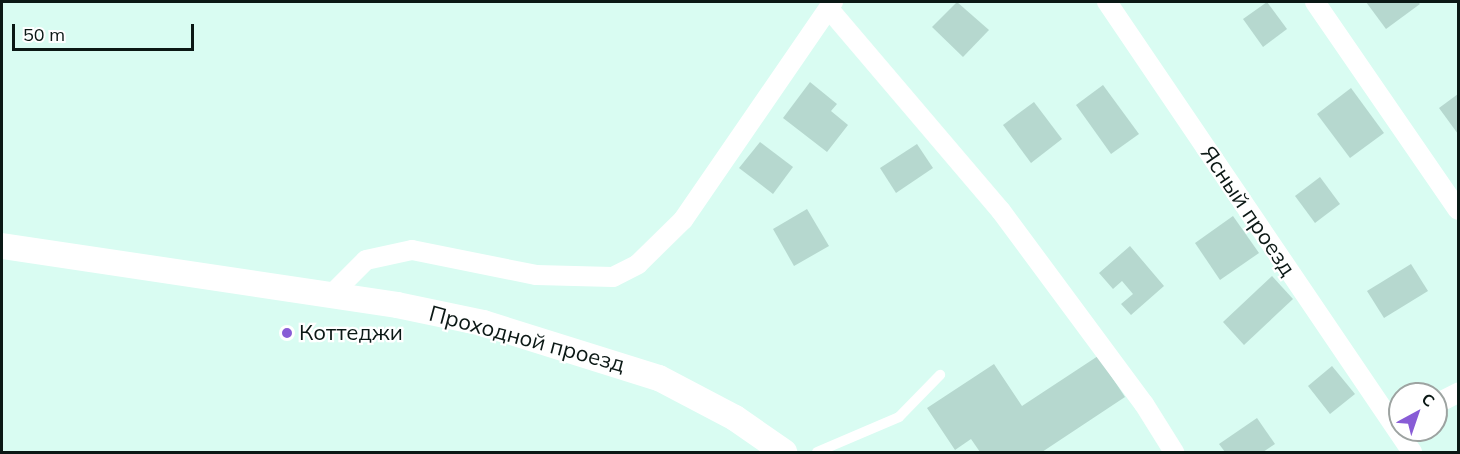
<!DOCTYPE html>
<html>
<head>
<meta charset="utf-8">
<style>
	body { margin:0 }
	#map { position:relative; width:1460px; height:454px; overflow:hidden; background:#d9fcf2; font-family:Mulish,sans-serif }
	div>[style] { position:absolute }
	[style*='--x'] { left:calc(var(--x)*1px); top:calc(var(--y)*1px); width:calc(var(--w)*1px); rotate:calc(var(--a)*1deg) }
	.building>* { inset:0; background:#b6d8cf }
	.service>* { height:10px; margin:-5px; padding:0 5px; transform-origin:5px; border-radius:5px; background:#fff }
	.minor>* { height:20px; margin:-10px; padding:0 10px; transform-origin:10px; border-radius:10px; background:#fff }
	.tertiary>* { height:26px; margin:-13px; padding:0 13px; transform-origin:13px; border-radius:13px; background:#fff }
	.dots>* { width:16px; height:16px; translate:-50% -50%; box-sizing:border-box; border:3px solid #fff; border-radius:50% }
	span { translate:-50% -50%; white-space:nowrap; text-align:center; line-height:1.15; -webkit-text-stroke:4.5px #fff; paint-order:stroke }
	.street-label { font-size:22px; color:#0b1815 }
	.poi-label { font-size:22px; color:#0b1815 }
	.left { translate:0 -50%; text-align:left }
	.frame { position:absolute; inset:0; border:3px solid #0b1815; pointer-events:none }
	.north { position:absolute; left:1388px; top:382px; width:60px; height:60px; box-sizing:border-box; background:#fff; border:2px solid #9da3a1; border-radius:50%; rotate:40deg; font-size:16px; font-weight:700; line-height:24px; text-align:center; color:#0b1815 }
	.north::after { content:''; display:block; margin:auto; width:21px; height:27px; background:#885cd6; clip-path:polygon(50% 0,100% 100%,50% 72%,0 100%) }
	.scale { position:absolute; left:12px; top:24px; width:182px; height:27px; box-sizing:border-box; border:3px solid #0b1815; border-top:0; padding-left:8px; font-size:18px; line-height:21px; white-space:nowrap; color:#0b1815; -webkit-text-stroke:4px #fff; paint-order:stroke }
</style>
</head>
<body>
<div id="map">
	<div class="building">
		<i style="clip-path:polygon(957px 2px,989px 30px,963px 57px,932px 27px)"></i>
		<i style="clip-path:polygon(1267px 2px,1287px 29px,1263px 47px,1243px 19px)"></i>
		<i style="clip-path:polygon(1366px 2px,1418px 2px,1420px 4px,1386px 29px)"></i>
		<i style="clip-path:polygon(810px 82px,837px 104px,831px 111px,848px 125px,827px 152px,783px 118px)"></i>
		<i style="clip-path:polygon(1103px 85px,1139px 134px,1111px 154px,1076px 105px)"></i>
		<i style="clip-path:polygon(1351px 88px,1384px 133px,1350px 158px,1317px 114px)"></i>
		<i style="clip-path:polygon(1458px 94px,1458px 134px,1439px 108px)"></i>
		<i style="clip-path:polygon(1034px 102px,1062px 139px,1031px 163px,1003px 125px)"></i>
		<i style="clip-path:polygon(760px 142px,793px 167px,773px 194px,739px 168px)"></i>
		<i style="clip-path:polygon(917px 144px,933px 168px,896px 193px,880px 168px)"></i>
		<i style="clip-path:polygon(1320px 177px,1340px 204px,1315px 223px,1295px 196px)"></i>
		<i style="clip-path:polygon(807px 209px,829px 246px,794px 266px,773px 229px)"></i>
		<i style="clip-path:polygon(1233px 216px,1259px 253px,1220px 280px,1195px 243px)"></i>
		<i style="clip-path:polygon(1130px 246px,1164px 286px,1131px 315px,1121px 304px,1133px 294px,1122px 281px,1113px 289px,1099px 273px)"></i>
		<i style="clip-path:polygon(1411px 264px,1428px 291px,1384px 318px,1367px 291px)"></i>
		<i style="clip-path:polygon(1272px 276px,1293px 299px,1244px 345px,1223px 322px)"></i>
		<i style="clip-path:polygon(1098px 356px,1125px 397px,1042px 452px,980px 452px,971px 439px,955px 450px,927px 408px,994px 364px,1022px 406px)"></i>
		<i style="clip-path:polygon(1332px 366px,1355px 394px,1330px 414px,1308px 386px)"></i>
		<i style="clip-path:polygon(1257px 418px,1275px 444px,1263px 452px,1225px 452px,1219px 444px)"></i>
	</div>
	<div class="service">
		<i style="--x:817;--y:452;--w:89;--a:-23.1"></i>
		<i style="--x:899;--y:417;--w:59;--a:-45.7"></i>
	</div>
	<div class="minor">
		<i style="--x:1107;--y:2;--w:544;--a:55.87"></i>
		<i style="--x:1315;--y:2;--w:252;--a:55.5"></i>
		<i style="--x:829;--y:9;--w:265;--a:49.6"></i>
		<i style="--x:1001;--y:211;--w:240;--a:53.5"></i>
		<i style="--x:1144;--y:404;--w:57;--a:58"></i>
		<i style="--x:329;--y:297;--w:52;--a:-45"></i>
		<i style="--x:366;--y:260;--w:47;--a:-12.3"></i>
		<i style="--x:412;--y:250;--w:126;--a:11.4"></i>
		<i style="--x:536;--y:275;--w:77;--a:1.5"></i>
		<i style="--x:613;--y:277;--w:28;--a:-27"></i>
		<i style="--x:638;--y:264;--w:63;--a:-44.4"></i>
		<i style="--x:683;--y:220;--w:265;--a:-55.5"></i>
		<i style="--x:1436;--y:404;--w:25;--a:-27"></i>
	</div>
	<div class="tertiary">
		<i style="--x:2;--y:246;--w:399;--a:8.5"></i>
		<i style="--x:397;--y:305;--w:88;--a:11.8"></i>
		<i style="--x:483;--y:323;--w:184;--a:17.4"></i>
		<i style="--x:659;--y:378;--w:86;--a:27.8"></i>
		<i style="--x:735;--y:418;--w:60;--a:34.8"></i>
	</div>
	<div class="dots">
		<i style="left:287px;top:333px;background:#885cd6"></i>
	</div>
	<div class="street-label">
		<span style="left:1248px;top:211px;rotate:56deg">Ясный проезд</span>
		<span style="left:527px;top:339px;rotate:15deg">Проходной проезд</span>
	</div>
	<div class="poi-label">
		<span class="left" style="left:299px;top:333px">Коттеджи</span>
	</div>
	<div class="frame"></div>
	<div class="north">С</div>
	<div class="scale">50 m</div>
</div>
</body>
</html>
